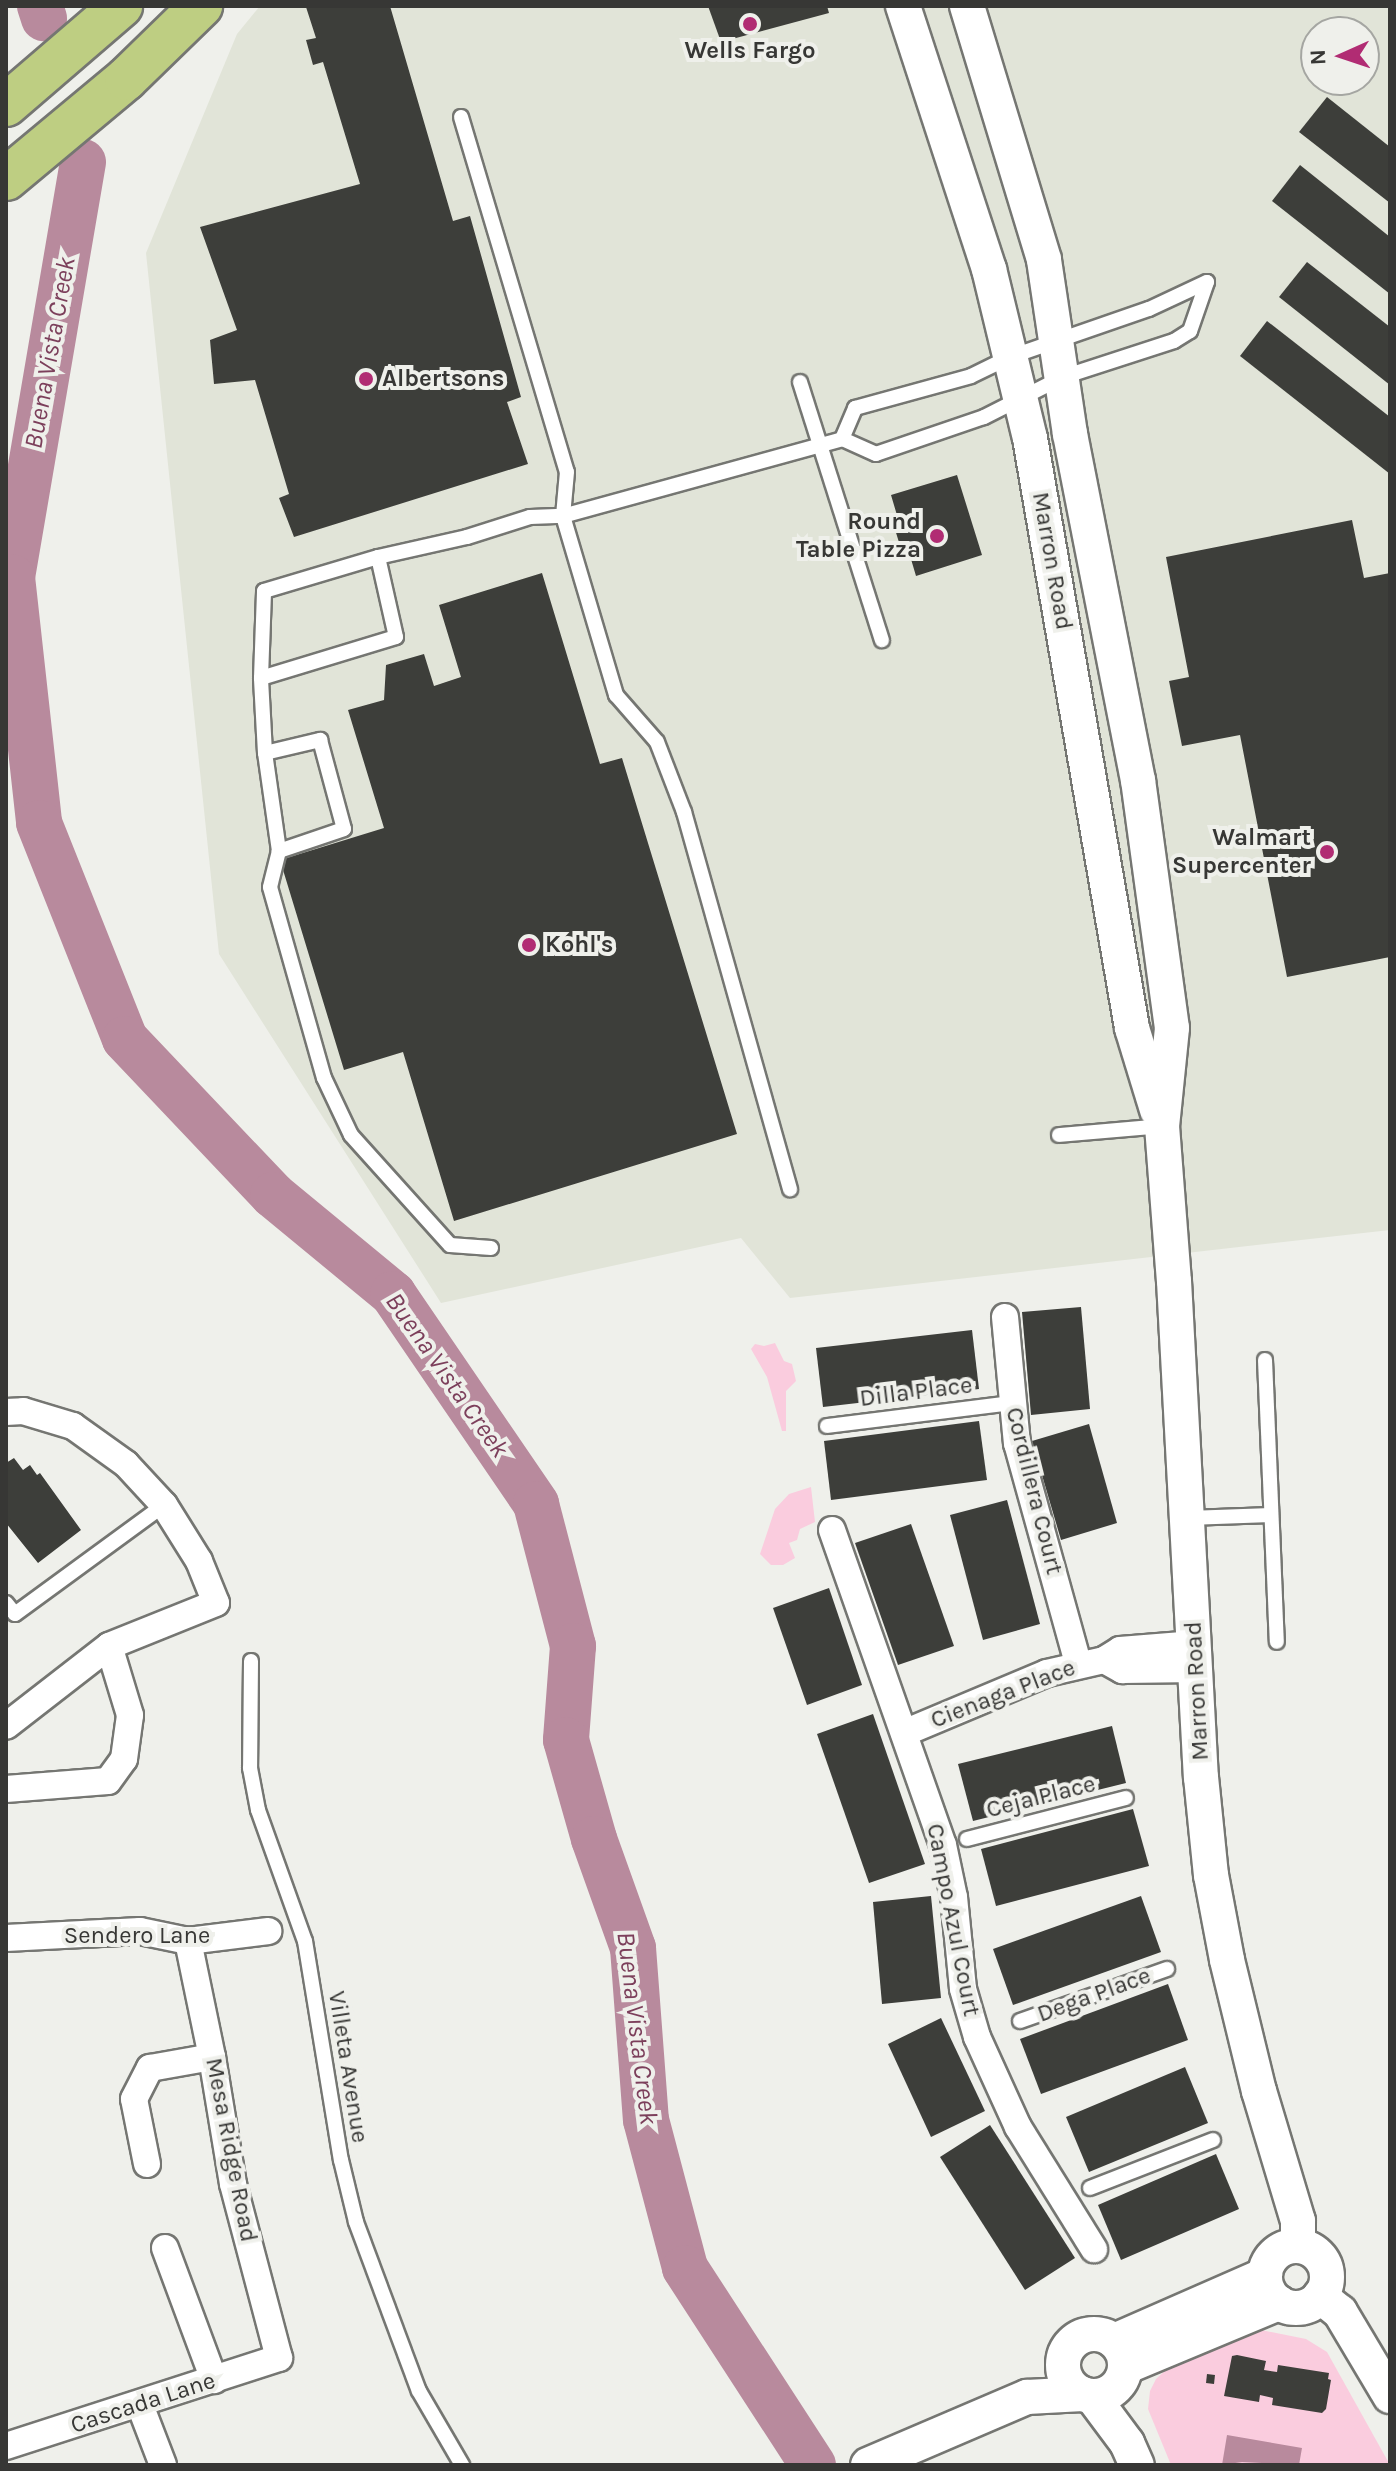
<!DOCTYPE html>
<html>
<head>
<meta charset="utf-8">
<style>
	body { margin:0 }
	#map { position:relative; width:1396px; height:2471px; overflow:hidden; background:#eff0eb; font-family:Karla,sans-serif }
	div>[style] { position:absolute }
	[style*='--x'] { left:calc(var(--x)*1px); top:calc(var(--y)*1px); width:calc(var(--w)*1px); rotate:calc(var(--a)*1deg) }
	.built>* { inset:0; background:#e1e4d8 }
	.green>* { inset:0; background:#faccde }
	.water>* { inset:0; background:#b88a9d }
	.river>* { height:46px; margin:-23px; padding:0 23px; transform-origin:23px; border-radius:23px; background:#b88a9d }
	.building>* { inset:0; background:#3d3e3a }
	.roads { filter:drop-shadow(2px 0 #757672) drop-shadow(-2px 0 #757672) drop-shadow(0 2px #757672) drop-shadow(0 -2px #757672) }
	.service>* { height:14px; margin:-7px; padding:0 7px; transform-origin:7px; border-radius:7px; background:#fff }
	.minor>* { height:26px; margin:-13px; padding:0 13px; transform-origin:13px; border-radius:13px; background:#fff }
	.tertiary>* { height:34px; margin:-17px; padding:0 17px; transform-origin:17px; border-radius:17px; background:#fff }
	.tertiary>.ring { margin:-17px; padding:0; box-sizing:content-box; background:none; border:34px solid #fff; border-radius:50% }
	.primary>* { height:42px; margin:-21px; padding:0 21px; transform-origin:21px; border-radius:21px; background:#bece82 }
	.dots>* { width:22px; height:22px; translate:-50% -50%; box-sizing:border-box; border:4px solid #eff0eb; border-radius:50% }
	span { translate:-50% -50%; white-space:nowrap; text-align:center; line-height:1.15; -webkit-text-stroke:8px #eff0eb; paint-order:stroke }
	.poi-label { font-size:24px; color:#373735; font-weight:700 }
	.left { translate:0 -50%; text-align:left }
	.right { translate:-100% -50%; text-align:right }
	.street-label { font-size:24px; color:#373735 }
	.water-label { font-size:26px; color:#7c3f5b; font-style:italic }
	.frame { position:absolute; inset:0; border:8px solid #373735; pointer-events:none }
	.north { position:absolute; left:1300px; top:16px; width:80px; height:80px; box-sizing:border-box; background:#eff0eb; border:2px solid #a5a6a2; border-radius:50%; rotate:267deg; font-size:22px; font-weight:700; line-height:32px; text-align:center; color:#373735 }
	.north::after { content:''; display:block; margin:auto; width:28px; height:36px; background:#b12c73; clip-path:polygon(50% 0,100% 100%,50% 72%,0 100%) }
</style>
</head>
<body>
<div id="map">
	<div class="built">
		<i style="clip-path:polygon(evenodd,260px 6px,1390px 6px,1390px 1230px,790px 1298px,741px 1238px,441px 1303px,219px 954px,146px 253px,237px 34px,260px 6px,1316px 32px,1364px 32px,1364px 80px,1316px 80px,1316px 32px)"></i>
	</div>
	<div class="green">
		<i style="clip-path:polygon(775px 1343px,784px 1361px,792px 1364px,796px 1381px,786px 1391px,786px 1431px,782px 1431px,767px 1377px,751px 1349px,755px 1344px,764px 1346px)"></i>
		<i style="clip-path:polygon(811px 1487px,815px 1522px,800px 1529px,797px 1540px,789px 1543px,795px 1558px,783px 1565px,771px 1565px,760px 1554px,775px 1509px,789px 1494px)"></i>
		<i style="clip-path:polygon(1261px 2330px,1306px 2339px,1327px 2352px,1390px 2465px,1171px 2465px,1148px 2409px,1150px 2391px,1156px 2379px,1168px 2368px)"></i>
	</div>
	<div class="water">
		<i style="clip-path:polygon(1227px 2435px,1302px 2448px,1299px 2465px,1242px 2462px,1222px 2465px)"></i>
	</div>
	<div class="river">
		<i style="--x:40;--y:6;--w:13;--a:72"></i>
		<i style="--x:83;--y:162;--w:421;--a:99.7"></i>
		<i style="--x:12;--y:577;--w:247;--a:83.7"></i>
		<i style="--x:39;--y:823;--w:232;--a:68.3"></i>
		<i style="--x:125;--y:1039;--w:215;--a:46.5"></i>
		<i style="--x:273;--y:1195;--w:156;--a:39.5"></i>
		<i style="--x:393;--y:1294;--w:254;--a:55.7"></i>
		<i style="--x:536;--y:1504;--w:147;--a:75.4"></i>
		<i style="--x:573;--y:1646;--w:94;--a:94.3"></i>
		<i style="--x:566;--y:1740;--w:103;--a:74.2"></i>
		<i style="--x:594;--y:1839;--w:116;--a:70.3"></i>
		<i style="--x:633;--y:1948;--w:172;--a:85.7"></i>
		<i style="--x:646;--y:2120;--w:153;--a:75.2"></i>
		<i style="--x:685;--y:2268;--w:235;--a:57"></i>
	</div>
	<div class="building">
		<i style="clip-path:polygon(390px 6px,453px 221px,470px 216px,521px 397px,507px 402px,528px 464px,294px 537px,279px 498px,289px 494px,255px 380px,214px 384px,210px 340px,237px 330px,200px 227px,360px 184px,323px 62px,313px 65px,306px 40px,316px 38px,306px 7px)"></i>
		<i style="clip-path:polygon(708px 6px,827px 6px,829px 13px,721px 42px)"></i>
		<i style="clip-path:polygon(1327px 97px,1390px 147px,1390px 203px,1299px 132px)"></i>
		<i style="clip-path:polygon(1300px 165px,1390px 237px,1390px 294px,1272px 201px)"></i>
		<i style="clip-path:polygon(1307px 262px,1390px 327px,1390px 385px,1279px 297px)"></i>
		<i style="clip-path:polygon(1267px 321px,1390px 417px,1390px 474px,1240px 356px)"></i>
		<i style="clip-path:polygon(957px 475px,982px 555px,916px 576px,908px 549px,902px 552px,893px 523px,899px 522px,891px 495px)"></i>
		<i style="clip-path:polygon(1352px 520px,1364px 578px,1390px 573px,1390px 957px,1287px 977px,1240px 735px,1182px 746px,1169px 681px,1189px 677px,1166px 557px)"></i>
		<i style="clip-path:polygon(542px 573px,600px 764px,622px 758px,737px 1134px,454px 1221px,403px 1052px,344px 1070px,280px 860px,384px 828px,348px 710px,384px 700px,386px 665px,424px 654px,434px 686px,461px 677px,439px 605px)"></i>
		<i style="clip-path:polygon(1081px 1307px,1090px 1409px,1031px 1415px,1022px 1312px)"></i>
		<i style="clip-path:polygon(972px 1330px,979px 1389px,823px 1407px,816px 1348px)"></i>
		<i style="clip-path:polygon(979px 1421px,987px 1480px,831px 1500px,824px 1441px)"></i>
		<i style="clip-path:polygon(1089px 1424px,1117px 1523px,1061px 1540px,1032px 1441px)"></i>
		<i style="clip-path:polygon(14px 1458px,23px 1470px,30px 1465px,37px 1475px,40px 1473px,81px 1530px,38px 1563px,6px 1523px,6px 1463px)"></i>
		<i style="clip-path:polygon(1007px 1500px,1040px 1624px,983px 1640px,950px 1515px)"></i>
		<i style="clip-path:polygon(911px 1524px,954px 1646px,898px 1665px,855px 1543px)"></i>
		<i style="clip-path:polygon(829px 1588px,862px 1685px,807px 1705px,773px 1608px)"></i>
		<i style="clip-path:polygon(873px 1714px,925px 1864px,869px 1883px,817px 1734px)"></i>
		<i style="clip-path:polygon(1112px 1726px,1126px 1783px,973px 1821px,958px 1764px)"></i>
		<i style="clip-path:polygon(1133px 1809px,1149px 1866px,996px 1906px,981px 1849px)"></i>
		<i style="clip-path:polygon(931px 1896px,941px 1998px,882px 2004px,873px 1902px)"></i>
		<i style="clip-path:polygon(1141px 1896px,1161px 1952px,1013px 2005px,993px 1949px)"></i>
		<i style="clip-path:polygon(1168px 1984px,1188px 2040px,1041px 2094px,1020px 2039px)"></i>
		<i style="clip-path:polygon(941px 2018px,985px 2111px,931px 2137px,888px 2044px)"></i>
		<i style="clip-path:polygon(1185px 2067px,1208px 2123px,1089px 2172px,1066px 2117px)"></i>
		<i style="clip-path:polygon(990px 2125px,1075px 2258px,1025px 2290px,940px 2157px)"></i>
		<i style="clip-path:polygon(1216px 2154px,1239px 2209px,1121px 2260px,1098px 2205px)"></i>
		<i style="clip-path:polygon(1237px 2355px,1266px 2361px,1264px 2370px,1277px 2372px,1278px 2365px,1329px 2373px,1328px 2379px,1331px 2380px,1326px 2409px,1322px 2413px,1272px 2405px,1273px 2398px,1260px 2395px,1259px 2402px,1224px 2396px,1232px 2356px)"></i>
		<i style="clip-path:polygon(1207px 2374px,1215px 2375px,1214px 2384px,1206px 2383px)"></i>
	</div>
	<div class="roads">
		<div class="service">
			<i style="--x:461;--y:117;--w:370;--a:73.4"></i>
			<i style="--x:567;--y:472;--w:44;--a:95.2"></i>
			<i style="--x:563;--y:516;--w:187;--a:73.5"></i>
			<i style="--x:616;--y:695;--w:62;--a:48.9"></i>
			<i style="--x:657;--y:742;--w:75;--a:68.9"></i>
			<i style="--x:684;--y:812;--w:392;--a:74.3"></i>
			<i style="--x:1207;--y:282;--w:52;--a:109.1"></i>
			<i style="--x:1190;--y:331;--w:19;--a:148"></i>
			<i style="--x:1174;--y:341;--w:117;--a:162"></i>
			<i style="--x:1063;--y:377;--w:89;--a:153.1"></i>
			<i style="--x:984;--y:417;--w:114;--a:161.1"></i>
			<i style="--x:876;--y:454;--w:37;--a:-156"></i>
			<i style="--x:842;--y:439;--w:34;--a:-67"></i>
			<i style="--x:855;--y:408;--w:120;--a:-15.4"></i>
			<i style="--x:971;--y:376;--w:43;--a:-26"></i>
			<i style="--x:1010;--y:357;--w:147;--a:-19.1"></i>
			<i style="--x:1149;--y:309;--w:64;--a:-25"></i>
			<i style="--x:800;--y:382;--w:271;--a:72.4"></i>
			<i style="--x:261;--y:678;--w:141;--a:-16.9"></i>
			<i style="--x:396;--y:637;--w:82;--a:-102.7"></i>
			<i style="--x:265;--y:753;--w:57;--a:-13.3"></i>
			<i style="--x:320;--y:740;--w:92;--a:74.9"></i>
			<i style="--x:344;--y:829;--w:69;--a:161.3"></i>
			<i style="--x:1059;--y:1135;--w:103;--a:-5"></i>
			<i style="--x:491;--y:1248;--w:41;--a:-175.8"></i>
			<i style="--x:450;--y:1245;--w:148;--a:-132"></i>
			<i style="--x:351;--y:1135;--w:63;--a:-115.3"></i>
			<i style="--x:324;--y:1078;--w:198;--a:-105.8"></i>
			<i style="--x:270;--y:887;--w:37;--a:-76"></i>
			<i style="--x:279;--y:851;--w:99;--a:-98.1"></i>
			<i style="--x:265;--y:753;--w:75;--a:-93.1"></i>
			<i style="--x:261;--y:678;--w:87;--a:-88"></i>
			<i style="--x:264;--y:591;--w:119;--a:-16.6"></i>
			<i style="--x:378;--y:557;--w:91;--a:-12.7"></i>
			<i style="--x:467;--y:537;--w:66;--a:-17.6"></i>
			<i style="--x:530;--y:517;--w:33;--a:-2"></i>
			<i style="--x:563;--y:516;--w:289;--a:-15.4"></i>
			<i style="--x:1265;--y:1360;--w:282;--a:87.6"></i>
			<i style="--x:827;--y:1426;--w:185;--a:-7.1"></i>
			<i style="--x:1188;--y:1518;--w:83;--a:-2.1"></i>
			<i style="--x:6;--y:1603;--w:14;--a:51"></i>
			<i style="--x:15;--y:1614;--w:185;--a:-36.2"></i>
			<i style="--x:251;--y:1661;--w:107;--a:90.5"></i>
			<i style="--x:250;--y:1768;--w:43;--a:79.2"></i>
			<i style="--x:258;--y:1810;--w:139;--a:70.3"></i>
			<i style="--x:305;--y:1941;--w:222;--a:80.7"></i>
			<i style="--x:341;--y:2160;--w:64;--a:76.4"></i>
			<i style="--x:356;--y:2222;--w:180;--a:69.6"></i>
			<i style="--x:419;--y:2391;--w:86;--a:59.8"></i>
			<i style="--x:967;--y:1839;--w:164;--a:-14.5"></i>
			<i style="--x:1020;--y:2021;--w:156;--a:-19.5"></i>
			<i style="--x:1090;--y:2188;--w:132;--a:-21.3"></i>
		</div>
		<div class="minor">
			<i style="--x:1005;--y:1317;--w:127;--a:84.6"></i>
			<i style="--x:1017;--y:1443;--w:228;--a:74.5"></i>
			<i style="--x:6;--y:1412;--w:17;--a:-3"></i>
			<i style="--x:23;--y:1411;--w:52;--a:16.7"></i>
			<i style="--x:73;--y:1426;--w:65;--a:35.6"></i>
			<i style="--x:126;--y:1464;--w:56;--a:47.2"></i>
			<i style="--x:164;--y:1505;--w:66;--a:58"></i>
			<i style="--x:199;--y:1561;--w:45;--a:68"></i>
			<i style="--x:216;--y:1603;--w:115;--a:158.1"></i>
			<i style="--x:109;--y:1646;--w:130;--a:142.2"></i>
			<i style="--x:832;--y:1530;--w:334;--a:70.6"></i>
			<i style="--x:943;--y:1845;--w:53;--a:78.1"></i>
			<i style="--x:954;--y:1897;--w:92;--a:84.4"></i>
			<i style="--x:963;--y:1989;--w:50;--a:73.7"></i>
			<i style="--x:977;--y:2037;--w:99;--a:65.5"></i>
			<i style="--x:1018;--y:2127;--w:144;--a:58.1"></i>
			<i style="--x:1104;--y:1660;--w:21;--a:29"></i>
			<i style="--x:1122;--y:1670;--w:75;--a:-0.8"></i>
			<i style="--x:904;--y:1733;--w:155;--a:-22.8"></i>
			<i style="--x:1047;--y:1673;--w:58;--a:-12.8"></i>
			<i style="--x:1104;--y:1660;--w:19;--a:-32"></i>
			<i style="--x:1120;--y:1650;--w:75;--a:-4.6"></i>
			<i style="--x:6;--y:1789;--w:102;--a:-4.5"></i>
			<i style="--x:108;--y:1781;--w:27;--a:-54"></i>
			<i style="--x:124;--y:1759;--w:44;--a:-82.2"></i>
			<i style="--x:130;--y:1715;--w:72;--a:-106.9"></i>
			<i style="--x:6;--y:1938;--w:134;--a:-3"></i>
			<i style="--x:140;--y:1931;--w:49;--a:11.8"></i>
			<i style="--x:188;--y:1941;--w:81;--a:-7.1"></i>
			<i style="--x:147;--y:2164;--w:66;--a:-101.3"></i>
			<i style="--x:134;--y:2099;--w:35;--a:-63"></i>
			<i style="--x:150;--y:2068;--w:63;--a:-10.1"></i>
			<i style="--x:165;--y:2248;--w:141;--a:69.6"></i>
			<i style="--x:140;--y:2405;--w:64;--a:69"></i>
			<i style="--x:6;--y:2446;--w:287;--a:-17.9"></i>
			<i style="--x:279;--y:2358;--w:180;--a:-104.8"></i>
			<i style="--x:233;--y:2184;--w:129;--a:-99.4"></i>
			<i style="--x:212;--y:2057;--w:118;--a:-101.7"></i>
		</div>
		<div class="tertiary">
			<i style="--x:903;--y:6;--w:277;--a:71.9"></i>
			<i style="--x:989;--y:269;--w:174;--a:76.4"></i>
			<i style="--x:1030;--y:438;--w:599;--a:80.19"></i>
			<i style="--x:1132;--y:1028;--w:86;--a:73"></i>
			<i style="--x:967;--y:6;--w:265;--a:73.1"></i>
			<i style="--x:1044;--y:260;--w:176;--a:81.5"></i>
			<i style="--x:1070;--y:434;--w:353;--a:78.9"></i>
			<i style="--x:1138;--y:780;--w:250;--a:82.2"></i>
			<i style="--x:1172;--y:1028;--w:99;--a:95.8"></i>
			<i style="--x:1162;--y:1126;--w:155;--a:85.6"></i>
			<i style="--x:1174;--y:1281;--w:497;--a:86.9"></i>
			<i style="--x:1201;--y:1777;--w:99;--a:84.2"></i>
			<i style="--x:1211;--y:1875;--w:86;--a:79.3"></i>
			<i style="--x:1227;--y:1960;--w:135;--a:76.3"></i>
			<i style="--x:1259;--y:2091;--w:136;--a:73.3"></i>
			<i style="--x:1298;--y:2221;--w:25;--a:90"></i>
			<i class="ring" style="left:1265px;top:2246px;width:28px;height:28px"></i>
			<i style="--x:1320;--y:2296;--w:26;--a:39"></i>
			<i style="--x:1340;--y:2312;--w:98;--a:59.2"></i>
			<i class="ring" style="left:1063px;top:2334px;width:28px;height:28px"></i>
			<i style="--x:1114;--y:2341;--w:165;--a:-23.6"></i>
			<i style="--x:1125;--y:2367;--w:167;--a:-22.6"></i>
			<i style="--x:1092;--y:2396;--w:59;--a:53.3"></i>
			<i style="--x:1127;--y:2443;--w:24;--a:66"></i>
			<i style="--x:868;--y:2465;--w:173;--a:-23.2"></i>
			<i style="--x:1027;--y:2397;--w:56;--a:-3.1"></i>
		</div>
		<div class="primary">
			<i style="--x:6;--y:105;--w:152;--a:-40.7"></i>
			<i style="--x:6;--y:179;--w:156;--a:-39.8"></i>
			<i style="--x:126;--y:79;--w:105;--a:-44.2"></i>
		</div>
	</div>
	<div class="dots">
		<i style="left:750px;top:24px;background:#b12c73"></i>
		<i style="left:366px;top:379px;background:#b12c73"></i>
		<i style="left:937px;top:536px;background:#b12c73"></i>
		<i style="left:1327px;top:852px;background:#b12c73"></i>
		<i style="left:529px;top:945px;background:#b12c73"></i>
	</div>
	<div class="poi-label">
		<span style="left:750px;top:51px">Wells Fargo</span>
		<span class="left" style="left:382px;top:379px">Albertsons</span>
		<span class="right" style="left:921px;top:536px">Round<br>Table Pizza</span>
		<span class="right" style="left:1311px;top:852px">Walmart<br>Supercenter</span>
		<span class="left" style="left:545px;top:945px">Kohl's</span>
	</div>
	<div class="street-label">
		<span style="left:1052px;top:561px;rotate:80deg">Marron Road</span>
		<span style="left:916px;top:1392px;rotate:-7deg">Dilla Place</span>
		<span style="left:1034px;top:1491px;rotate:76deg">Cordillera Court</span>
		<span style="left:1197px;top:1691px;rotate:-93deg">Marron Road</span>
		<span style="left:1003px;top:1694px;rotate:-21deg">Cienaga Place</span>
		<span style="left:1041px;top:1797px;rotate:-14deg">Ceja Place</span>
		<span style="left:953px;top:1920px;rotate:79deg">Campo Azul Court</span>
		<span style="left:137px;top:1936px">Sendero Lane</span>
		<span style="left:1094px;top:1995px;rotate:-20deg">Dega Place</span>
		<span style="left:348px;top:2067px;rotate:81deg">Villeta Avenue</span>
		<span style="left:231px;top:2150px;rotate:79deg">Mesa Ridge Road</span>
		<span style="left:143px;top:2403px;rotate:-18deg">Cascada Lane</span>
	</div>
	<div class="water-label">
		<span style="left:50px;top:353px;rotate:-80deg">Buena Vista Creek</span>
		<span style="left:447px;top:1375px;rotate:55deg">Buena Vista Creek</span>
		<span style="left:637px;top:2028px;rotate:83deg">Buena Vista Creek</span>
	</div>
	<div class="frame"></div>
	<div class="north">N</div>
</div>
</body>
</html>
